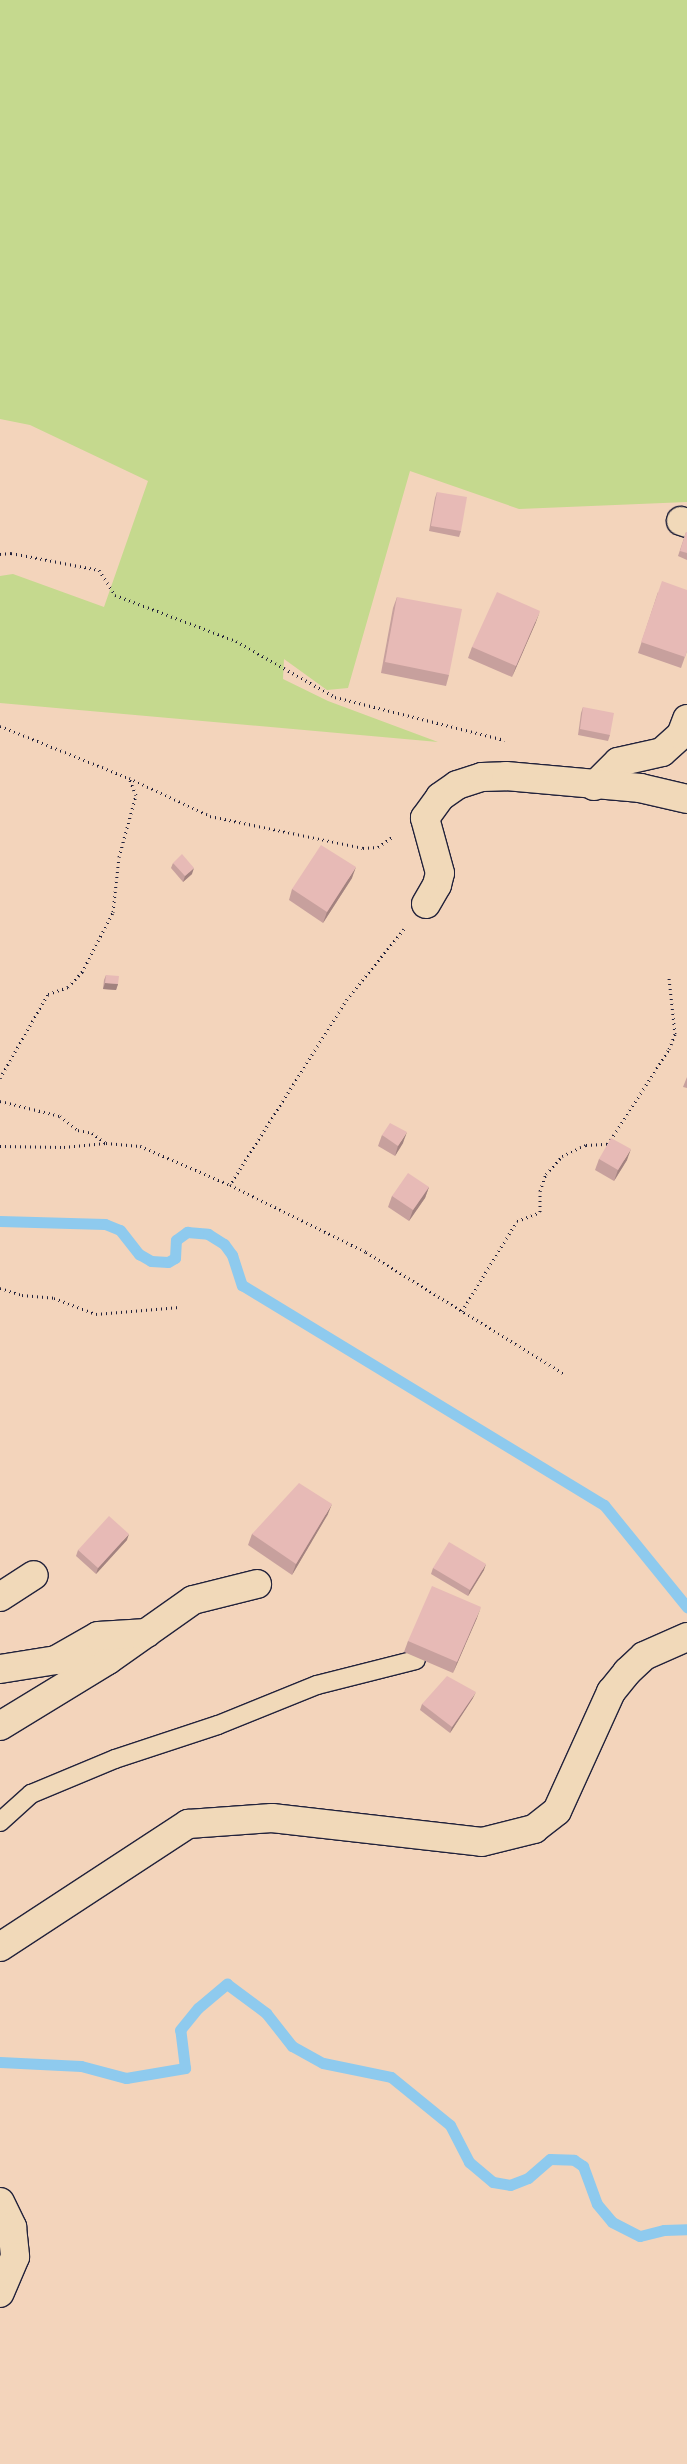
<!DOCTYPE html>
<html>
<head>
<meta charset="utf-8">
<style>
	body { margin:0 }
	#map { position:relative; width:687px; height:2464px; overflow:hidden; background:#f3d4bb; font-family:Mynerve,sans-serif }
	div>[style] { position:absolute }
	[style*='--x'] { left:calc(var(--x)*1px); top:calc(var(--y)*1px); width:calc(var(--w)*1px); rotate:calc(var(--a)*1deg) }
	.green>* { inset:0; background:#c5d98e }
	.stream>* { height:11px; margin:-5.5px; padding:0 5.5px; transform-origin:5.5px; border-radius:5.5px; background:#8ecaee }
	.path>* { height:3px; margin-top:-1.5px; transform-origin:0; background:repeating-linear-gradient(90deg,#22223b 0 1px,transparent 0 5px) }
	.roads { filter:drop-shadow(1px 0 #22223b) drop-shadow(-1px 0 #22223b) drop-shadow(0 1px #22223b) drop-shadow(0 -1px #22223b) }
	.service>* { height:18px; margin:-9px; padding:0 9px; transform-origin:9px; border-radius:9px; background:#f1d9b9 }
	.minor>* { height:28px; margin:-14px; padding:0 14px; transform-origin:14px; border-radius:14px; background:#f1d9b9 }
	.tertiary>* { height:28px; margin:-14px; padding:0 14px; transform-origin:14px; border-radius:14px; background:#f1d9b9 }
	.wall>* { inset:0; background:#c7a09d }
	.shaded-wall>* { inset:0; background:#a2827f }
	.building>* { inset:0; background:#e7bab6 }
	span { translate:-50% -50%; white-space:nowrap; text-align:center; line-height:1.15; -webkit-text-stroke:4px #f1d9b9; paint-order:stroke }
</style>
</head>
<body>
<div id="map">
	<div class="green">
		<i style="clip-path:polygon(0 0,687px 0,687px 502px,519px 509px,410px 471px,348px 688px,327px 690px,284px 659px,283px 679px,328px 701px,438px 742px,0 703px,0 576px,13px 574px,104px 607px,148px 481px,30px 425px,0 419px)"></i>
	</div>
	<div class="stream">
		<i style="--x:0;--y:1221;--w:105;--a:1.6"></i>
		<i style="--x:105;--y:1224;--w:16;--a:22"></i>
		<i style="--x:120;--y:1230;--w:31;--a:52"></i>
		<i style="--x:139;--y:1254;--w:14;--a:30"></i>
		<i style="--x:151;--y:1261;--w:17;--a:3"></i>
		<i style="--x:168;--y:1262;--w:8;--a:-30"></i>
		<i style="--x:175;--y:1258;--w:18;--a:-87"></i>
		<i style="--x:176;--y:1240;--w:14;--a:-36"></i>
		<i style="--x:187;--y:1232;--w:21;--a:5"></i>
		<i style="--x:208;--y:1234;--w:19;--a:32"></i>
		<i style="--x:224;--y:1244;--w:14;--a:54"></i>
		<i style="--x:232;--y:1255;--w:32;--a:72"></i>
		<i style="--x:242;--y:1285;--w:424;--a:31.3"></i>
		<i style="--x:604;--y:1505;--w:132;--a:50.9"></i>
		<i style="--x:0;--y:2062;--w:81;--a:2.8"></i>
		<i style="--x:81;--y:2066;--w:47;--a:14.9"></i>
		<i style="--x:126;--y:2078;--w:60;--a:-9.6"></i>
		<i style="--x:185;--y:2068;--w:38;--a:-97"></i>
		<i style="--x:180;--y:2030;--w:28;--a:-51"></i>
		<i style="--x:198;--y:2008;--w:38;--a:-40"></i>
		<i style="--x:227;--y:1984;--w:49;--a:36.6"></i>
		<i style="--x:266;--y:2013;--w:42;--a:51.8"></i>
		<i style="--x:292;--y:2046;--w:35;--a:29"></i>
		<i style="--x:323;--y:2063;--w:69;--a:11.6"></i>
		<i style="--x:391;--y:2077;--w:76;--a:39.1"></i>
		<i style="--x:450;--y:2125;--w:42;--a:62.8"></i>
		<i style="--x:469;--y:2162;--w:31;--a:40"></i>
		<i style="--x:493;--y:2182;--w:17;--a:10"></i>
		<i style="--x:510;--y:2185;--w:19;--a:-21"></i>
		<i style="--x:528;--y:2178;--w:29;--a:-41"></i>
		<i style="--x:550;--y:2159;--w:24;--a:2"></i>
		<i style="--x:574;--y:2160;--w:11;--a:34"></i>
		<i style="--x:583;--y:2166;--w:40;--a:69.8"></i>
		<i style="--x:597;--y:2204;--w:23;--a:50"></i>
		<i style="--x:612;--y:2222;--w:31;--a:27"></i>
		<i style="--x:640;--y:2236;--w:25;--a:-14"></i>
		<i style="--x:664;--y:2230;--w:23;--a:-2"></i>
	</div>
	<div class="path">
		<i style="--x:0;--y:554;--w:11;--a:-5"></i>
		<i style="--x:11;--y:553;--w:90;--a:10.9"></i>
		<i style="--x:99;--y:570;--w:30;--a:57"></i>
		<i style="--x:115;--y:595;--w:129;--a:20.8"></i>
		<i style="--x:236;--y:641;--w:114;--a:29.5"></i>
		<i style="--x:335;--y:697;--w:175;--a:14.2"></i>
		<i style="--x:0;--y:726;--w:139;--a:22"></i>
		<i style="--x:129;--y:778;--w:89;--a:25.1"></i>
		<i style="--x:210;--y:816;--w:156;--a:11.8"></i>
		<i style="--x:363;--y:848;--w:15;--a:-4"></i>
		<i style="--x:378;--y:847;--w:19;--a:-35"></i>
		<i style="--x:404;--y:929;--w:90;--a:129.2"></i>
		<i style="--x:347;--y:999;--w:220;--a:122.2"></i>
		<i style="--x:230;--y:1185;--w:152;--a:26.2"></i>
		<i style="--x:366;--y:1252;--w:233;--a:31.6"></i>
		<i style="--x:0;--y:1078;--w:97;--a:-60.3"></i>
		<i style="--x:48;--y:994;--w:21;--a:-19"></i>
		<i style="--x:68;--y:987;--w:21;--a:-47"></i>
		<i style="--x:82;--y:972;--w:68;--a:-62.7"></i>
		<i style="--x:113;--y:912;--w:55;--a:-83.8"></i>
		<i style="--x:119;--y:857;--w:64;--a:-74.7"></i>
		<i style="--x:136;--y:795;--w:18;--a:-112"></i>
		<i style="--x:0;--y:1101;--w:62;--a:14"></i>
		<i style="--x:60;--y:1116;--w:23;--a:38"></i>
		<i style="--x:78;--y:1130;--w:14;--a:12"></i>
		<i style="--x:92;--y:1133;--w:17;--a:36"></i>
		<i style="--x:106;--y:1143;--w:34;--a:5"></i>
		<i style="--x:140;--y:1146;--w:98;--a:23.4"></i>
		<i style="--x:0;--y:1146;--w:64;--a:0.9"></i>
		<i style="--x:64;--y:1147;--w:42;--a:-5.4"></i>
		<i style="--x:0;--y:1288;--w:23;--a:18"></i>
		<i style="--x:22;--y:1295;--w:32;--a:5"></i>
		<i style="--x:54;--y:1298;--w:45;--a:20.9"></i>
		<i style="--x:96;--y:1314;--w:84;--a:-4.8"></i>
		<i style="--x:462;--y:1311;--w:105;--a:-58.6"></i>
		<i style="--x:517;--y:1221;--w:25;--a:-21"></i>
		<i style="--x:540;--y:1212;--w:21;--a:-90"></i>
		<i style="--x:540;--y:1191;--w:18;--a:-71"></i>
		<i style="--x:546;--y:1174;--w:24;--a:-48"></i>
		<i style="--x:562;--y:1156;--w:26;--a:-25"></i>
		<i style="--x:586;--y:1145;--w:22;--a:-3"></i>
		<i style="--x:608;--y:1144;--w:113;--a:-57.3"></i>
		<i style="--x:669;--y:1049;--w:16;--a:-68"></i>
		<i style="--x:675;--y:1034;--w:56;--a:-96.1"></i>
	</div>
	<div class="roads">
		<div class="service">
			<i style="--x:0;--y:1822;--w:42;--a:-42.1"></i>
			<i style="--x:31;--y:1794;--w:91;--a:-22.6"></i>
			<i style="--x:115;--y:1759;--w:108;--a:-18.3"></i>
			<i style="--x:218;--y:1725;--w:107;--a:-22"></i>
			<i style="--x:317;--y:1685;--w:102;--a:-14.2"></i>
		</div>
		<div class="minor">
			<i style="--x:681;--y:521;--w:6;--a:18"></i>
			<i style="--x:594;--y:786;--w:34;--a:-45"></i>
			<i style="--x:618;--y:762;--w:45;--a:-12.8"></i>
			<i style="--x:662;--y:752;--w:25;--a:-42"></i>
			<i style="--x:681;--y:735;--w:17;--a:-69"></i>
			<i style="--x:426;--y:904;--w:22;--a:-60"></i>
			<i style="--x:437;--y:885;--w:12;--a:-76"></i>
			<i style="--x:440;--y:873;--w:57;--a:-105.3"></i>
			<i style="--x:425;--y:818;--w:26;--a:-54"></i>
			<i style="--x:440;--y:797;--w:21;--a:-35"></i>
			<i style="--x:457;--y:785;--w:26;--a:-18"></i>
			<i style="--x:482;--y:777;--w:24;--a:-2"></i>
			<i style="--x:506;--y:776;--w:135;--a:5.1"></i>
			<i style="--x:640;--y:788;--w:48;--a:13.2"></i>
			<i style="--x:0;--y:1597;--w:40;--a:-32.9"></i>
			<i style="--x:0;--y:1726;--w:127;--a:-31.4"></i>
			<i style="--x:108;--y:1660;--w:104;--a:-35.2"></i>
			<i style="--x:193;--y:1600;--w:66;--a:-14"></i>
			<i style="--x:0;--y:1947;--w:225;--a:-33.2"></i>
			<i style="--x:188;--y:1824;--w:84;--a:-4.1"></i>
			<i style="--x:272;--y:1818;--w:211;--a:6.5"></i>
			<i style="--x:482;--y:1842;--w:54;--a:-14"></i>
			<i style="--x:534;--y:1829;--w:29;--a:-38"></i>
			<i style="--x:557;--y:1811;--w:131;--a:-65.6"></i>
			<i style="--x:611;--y:1692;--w:26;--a:-51"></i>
			<i style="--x:627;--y:1672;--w:23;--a:-43"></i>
			<i style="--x:644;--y:1656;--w:47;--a:-23.8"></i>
			<i style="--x:0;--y:2202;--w:28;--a:64"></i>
			<i style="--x:12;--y:2227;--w:30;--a:84"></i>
			<i style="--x:15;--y:2257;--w:39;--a:113"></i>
		</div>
		<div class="tertiary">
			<i style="--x:0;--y:1669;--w:57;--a:-9.1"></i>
			<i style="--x:56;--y:1660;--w:48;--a:-29.7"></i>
			<i style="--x:98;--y:1636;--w:49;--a:-3.5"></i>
		</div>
	</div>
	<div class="wall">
		<i style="clip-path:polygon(437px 492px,461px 531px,459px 537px,429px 531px,435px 498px)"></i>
		<i style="clip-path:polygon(686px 532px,687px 532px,687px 560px,678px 556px)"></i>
		<i style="clip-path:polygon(658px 592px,687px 651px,681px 668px,638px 653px)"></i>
		<i style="clip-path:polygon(397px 597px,449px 675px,446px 686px,381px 673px,393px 608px)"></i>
		<i style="clip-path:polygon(536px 622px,512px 677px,468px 658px,472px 647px)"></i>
		<i style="clip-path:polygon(583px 707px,610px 735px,608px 741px,578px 735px,581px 713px)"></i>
		<i style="clip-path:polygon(173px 863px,192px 874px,183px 882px,171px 868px)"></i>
		<i style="clip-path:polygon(352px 878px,323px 923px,289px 900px,292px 889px)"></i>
		<i style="clip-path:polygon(106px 975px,118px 984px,116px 990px,103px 989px,104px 980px)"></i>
		<i style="clip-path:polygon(687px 1077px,687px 1088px,683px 1087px)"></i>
		<i style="clip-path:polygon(382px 1135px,403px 1143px,395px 1156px,378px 1146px)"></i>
		<i style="clip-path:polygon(599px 1159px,627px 1160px,614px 1181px,595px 1170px)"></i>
		<i style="clip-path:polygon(429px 1187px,425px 1198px,409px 1221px,388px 1207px,392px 1196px)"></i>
		<i style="clip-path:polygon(328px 1514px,292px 1575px,248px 1545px,252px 1534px)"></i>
		<i style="clip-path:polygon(127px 1540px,96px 1574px,76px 1556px,78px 1550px)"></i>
		<i style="clip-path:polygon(433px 1568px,484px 1570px,468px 1596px,431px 1574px)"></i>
		<i style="clip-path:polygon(477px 1618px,453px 1673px,404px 1652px,408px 1641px)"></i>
		<i style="clip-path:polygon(473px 1698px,450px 1733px,420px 1710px,422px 1704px)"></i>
	</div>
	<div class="shaded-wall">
		<i style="clip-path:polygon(540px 611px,536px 622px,512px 677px,516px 666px)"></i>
		<i style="clip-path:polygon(356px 867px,352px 878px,323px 923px,327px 912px)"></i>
		<i style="clip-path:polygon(194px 868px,192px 874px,183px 882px,185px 876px)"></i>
		<i style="clip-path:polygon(105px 983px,118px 984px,116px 990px,103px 989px)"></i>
		<i style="clip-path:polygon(407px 1132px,403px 1143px,395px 1156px,398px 1146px)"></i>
		<i style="clip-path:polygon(631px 1149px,627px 1160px,614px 1181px,618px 1170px)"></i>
		<i style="clip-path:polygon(429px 1187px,425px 1198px,409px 1221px,413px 1210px)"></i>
		<i style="clip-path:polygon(332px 1504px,328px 1514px,292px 1575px,296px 1564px)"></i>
		<i style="clip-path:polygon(129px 1534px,127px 1540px,96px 1574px,98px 1568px)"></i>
		<i style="clip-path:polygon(486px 1564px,484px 1570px,468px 1596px,470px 1590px)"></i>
		<i style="clip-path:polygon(481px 1607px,477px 1618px,453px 1673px,457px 1662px)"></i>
		<i style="clip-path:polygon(476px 1692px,473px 1698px,450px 1733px,452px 1727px)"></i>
	</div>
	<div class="building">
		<i style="clip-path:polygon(437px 492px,467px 497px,461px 531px,431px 526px)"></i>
		<i style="clip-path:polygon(686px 532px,687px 532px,687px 553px,680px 551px)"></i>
		<i style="clip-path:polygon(662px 581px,687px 590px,687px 651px,685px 657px,641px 642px)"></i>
		<i style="clip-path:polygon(497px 592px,540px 611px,516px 666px,472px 647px)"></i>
		<i style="clip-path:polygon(397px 597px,462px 609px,449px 675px,385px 662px)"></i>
		<i style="clip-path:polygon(583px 707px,614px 713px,610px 735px,580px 729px)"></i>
		<i style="clip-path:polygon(321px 845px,356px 867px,327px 912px,292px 889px)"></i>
		<i style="clip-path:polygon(182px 854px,194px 868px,185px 876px,173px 863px)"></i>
		<i style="clip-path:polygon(106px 975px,119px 976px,118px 984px,105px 983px)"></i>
		<i style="clip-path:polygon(390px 1123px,407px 1132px,398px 1146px,382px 1135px)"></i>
		<i style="clip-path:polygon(611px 1138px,631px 1149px,618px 1170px,599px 1159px)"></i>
		<i style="clip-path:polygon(408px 1173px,429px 1187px,413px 1210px,392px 1196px)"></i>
		<i style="clip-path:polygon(299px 1483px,332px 1504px,296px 1564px,252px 1534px)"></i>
		<i style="clip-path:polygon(109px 1516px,129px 1534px,98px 1568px,78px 1550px)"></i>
		<i style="clip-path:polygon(449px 1542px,486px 1564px,470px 1590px,433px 1568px)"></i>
		<i style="clip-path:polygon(432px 1586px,481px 1607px,457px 1662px,408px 1641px)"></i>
		<i style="clip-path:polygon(447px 1676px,476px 1692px,452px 1727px,422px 1704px)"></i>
	</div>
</div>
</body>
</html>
